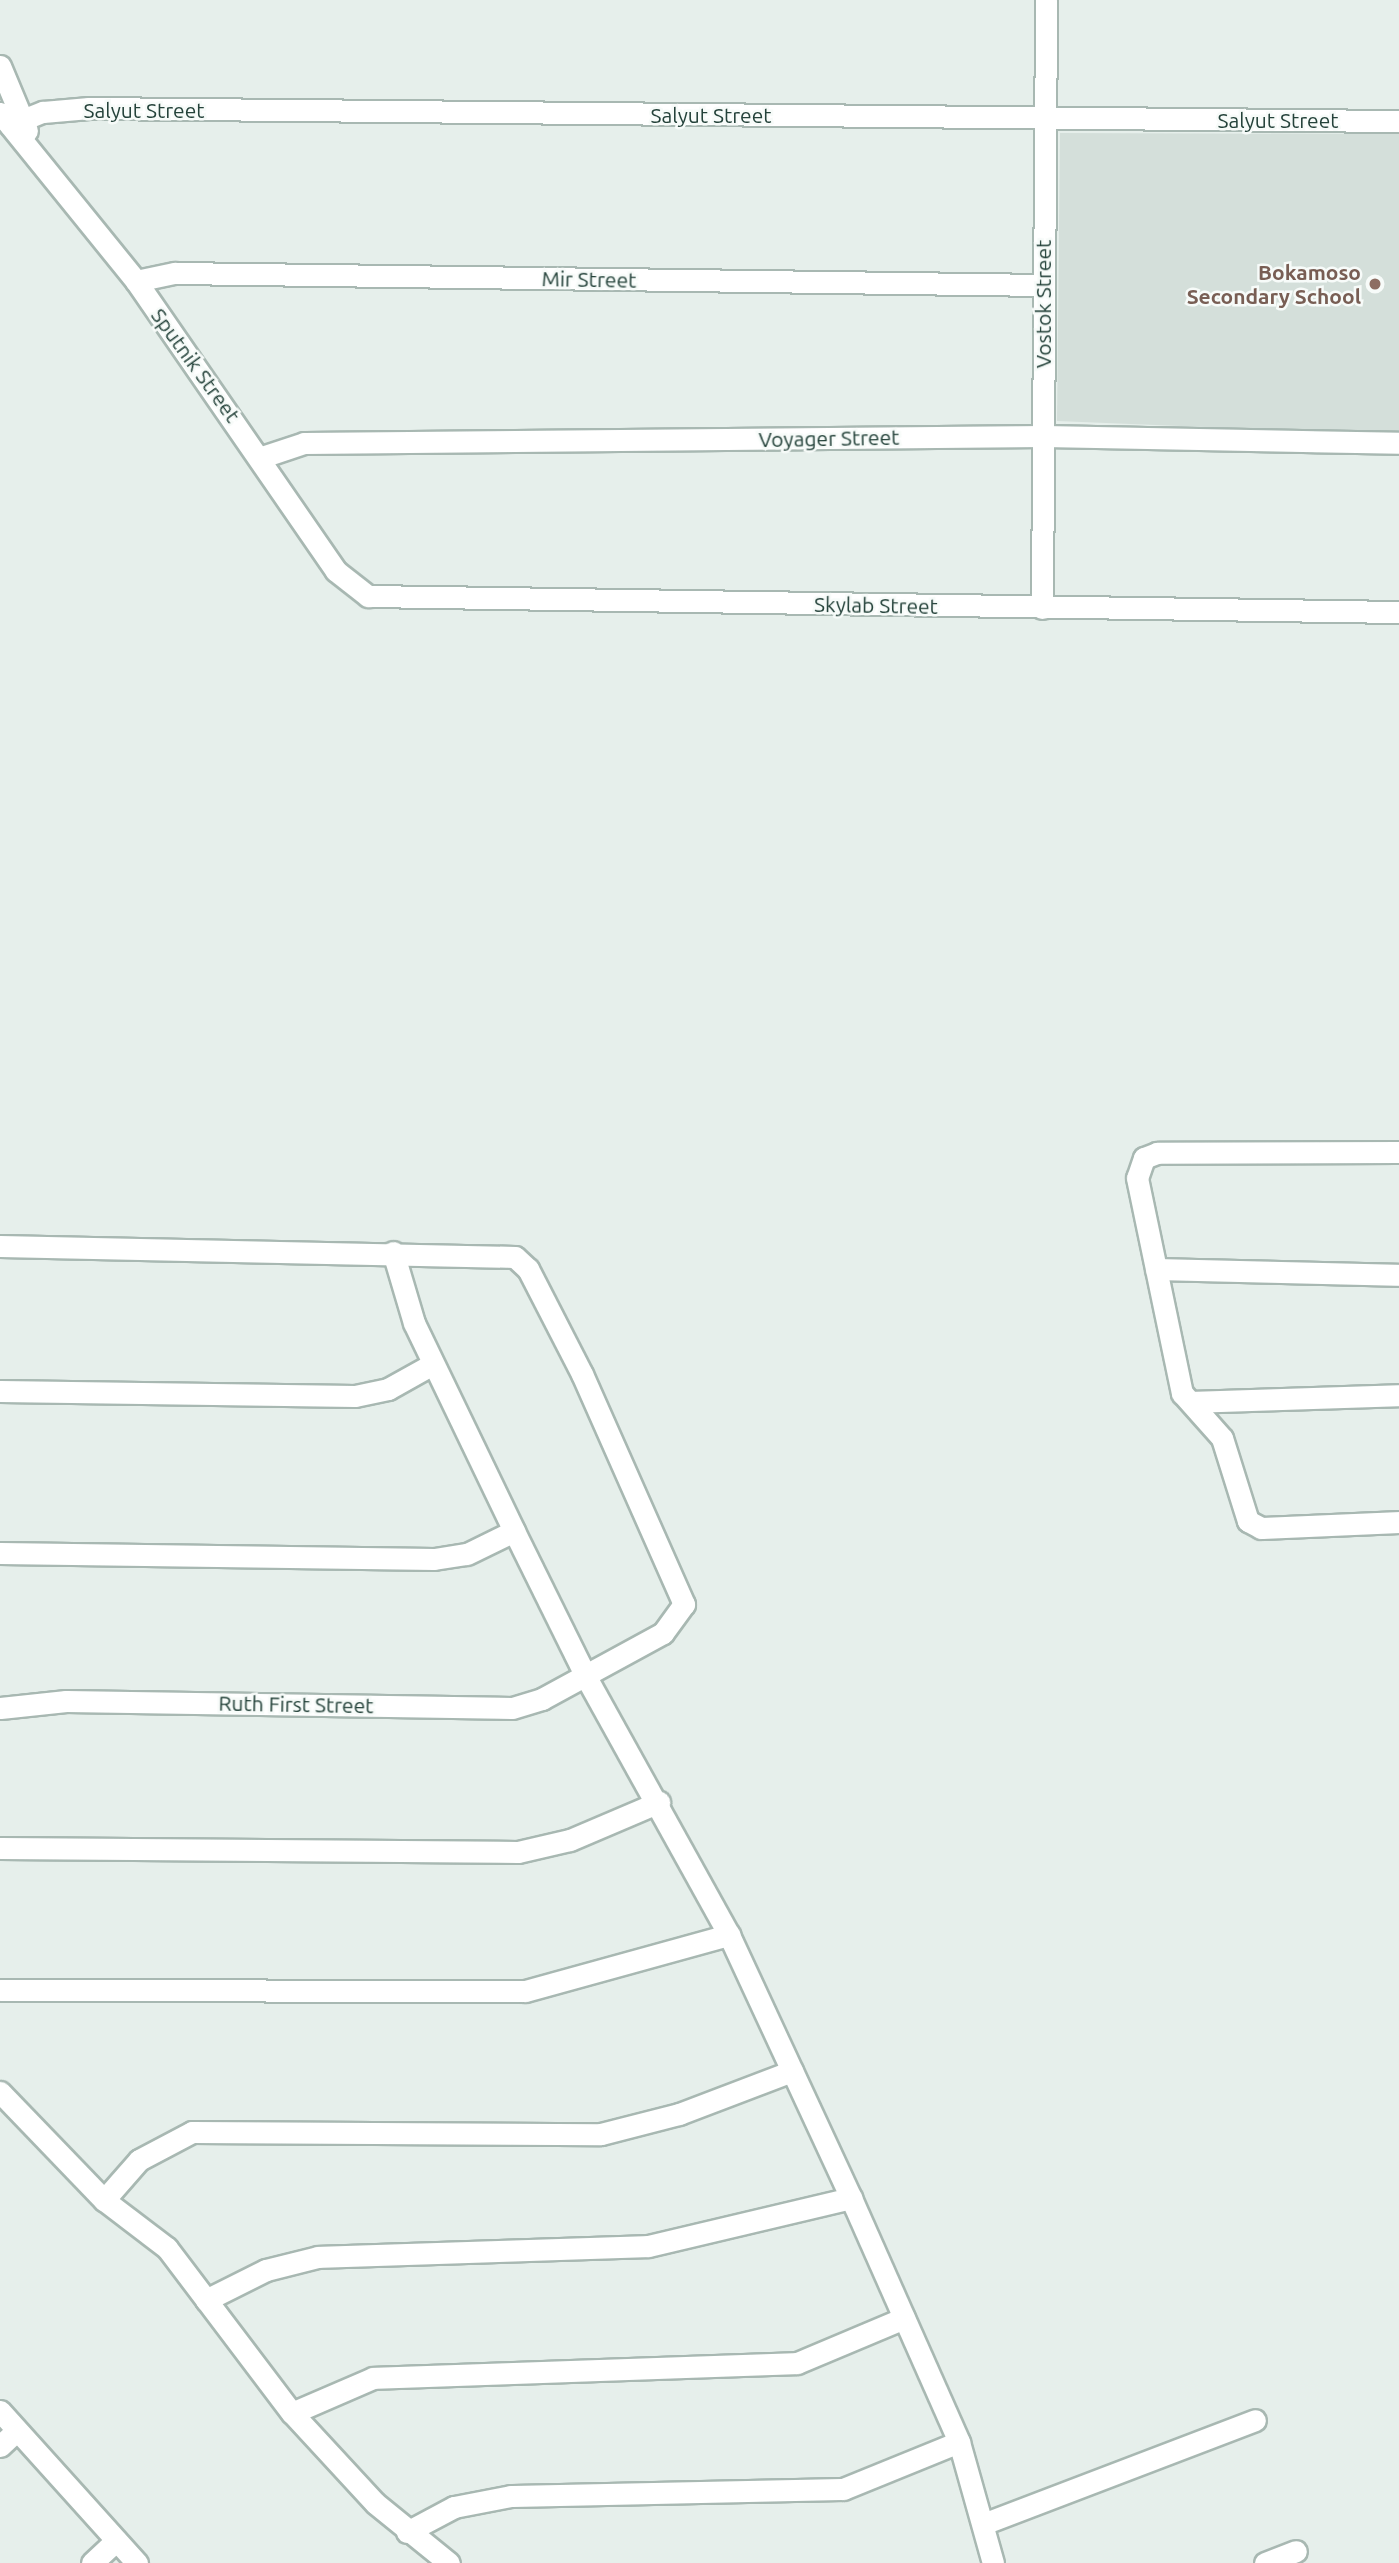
<!DOCTYPE html>
<html>
<head>
<meta charset="utf-8">
<style>
	body { margin:0 }
	#map { position:relative; width:1399px; height:2563px; overflow:hidden; background:#e6efeb; font-family:Ubuntu,sans-serif }
	div>[style] { position:absolute }
	[style*='--x'] { left:calc(var(--x)*1px); top:calc(var(--y)*1px); width:calc(var(--w)*1px); rotate:calc(var(--a)*1deg) }
	.built>* { inset:0; background:#d4dfda }
	.roads { filter:drop-shadow(2px 0 #a8b8b2) drop-shadow(-2px 0 #a8b8b2) drop-shadow(0 2px #a8b8b2) drop-shadow(0 -2px #a8b8b2) }
	.minor>* { height:21px; margin:-10.5px; padding:0 10.5px; transform-origin:10.5px; border-radius:10.5px; background:#fff }
	.dots>* { width:19px; height:19px; translate:-50% -50%; box-sizing:border-box; border:4px solid #f7fbf9; border-radius:50% }
	span { translate:-50% -50%; white-space:nowrap; text-align:center; line-height:1.15; -webkit-text-stroke:5px #f7fbf9; paint-order:stroke }
	.street-label { font-size:21px; color:#24423a }
	.education-label { font-size:21px; color:#785e54; font-weight:700 }
	.right { translate:-100% -50%; text-align:right }
</style>
</head>
<body>
<div id="map">
	<div class="built">
		<i style="clip-path:polygon(1060px 133px,1399px 134px,1399px 435px,1057px 421px)"></i>
	</div>
	<div class="roads">
		<div class="minor">
			<i style="--x:0;--y:66;--w:70;--a:67.4"></i>
			<i style="--x:0;--y:113;--w:216;--a:51"></i>
			<i style="--x:136;--y:281;--w:352;--a:55.4"></i>
			<i style="--x:336;--y:571;--w:41;--a:38"></i>
			<i style="--x:368;--y:596;--w:1031;--a:0.89"></i>
			<i style="--x:10;--y:125;--w:35;--a:-22"></i>
			<i style="--x:43;--y:112;--w:46;--a:-5"></i>
			<i style="--x:89;--y:108;--w:1310;--a:0.57"></i>
			<i style="--x:136;--y:281;--w:40;--a:-12"></i>
			<i style="--x:175;--y:273;--w:867;--a:0.79"></i>
			<i style="--x:262;--y:457;--w:44;--a:-18.4"></i>
			<i style="--x:304;--y:443;--w:740;--a:-0.54"></i>
			<i style="--x:1044;--y:436;--w:355;--a:1.1"></i>
			<i style="--x:1042;--y:608;--w:608;--a:-89.62"></i>
			<i style="--x:1399;--y:1152;--w:242;--a:179.8"></i>
			<i style="--x:1157;--y:1153;--w:14;--a:159"></i>
			<i style="--x:1144;--y:1158;--w:21;--a:109"></i>
			<i style="--x:1137;--y:1178;--w:220;--a:78.2"></i>
			<i style="--x:1182;--y:1393;--w:60;--a:48.4"></i>
			<i style="--x:1222;--y:1438;--w:87;--a:72.6"></i>
			<i style="--x:1248;--y:1521;--w:15;--a:28"></i>
			<i style="--x:1261;--y:1528;--w:138;--a:-2.5"></i>
			<i style="--x:0;--y:1246;--w:515;--a:1.22"></i>
			<i style="--x:515;--y:1257;--w:18;--a:43"></i>
			<i style="--x:528;--y:1269;--w:118;--a:62.8"></i>
			<i style="--x:582;--y:1374;--w:252;--a:66.1"></i>
			<i style="--x:684;--y:1604;--w:36;--a:126"></i>
			<i style="--x:663;--y:1633;--w:138;--a:151.4"></i>
			<i style="--x:542;--y:1699;--w:31;--a:163"></i>
			<i style="--x:512;--y:1708;--w:446;--a:-179.1"></i>
			<i style="--x:66;--y:1701;--w:66;--a:173.9"></i>
			<i style="--x:393;--y:1252;--w:74;--a:73.5"></i>
			<i style="--x:414;--y:1323;--w:231;--a:64.3"></i>
			<i style="--x:514;--y:1531;--w:163;--a:63.7"></i>
			<i style="--x:586;--y:1677;--w:295;--a:61"></i>
			<i style="--x:729;--y:1935;--w:290;--a:65.1"></i>
			<i style="--x:851;--y:2198;--w:267;--a:66.1"></i>
			<i style="--x:959;--y:2442;--w:126;--a:74.3"></i>
			<i style="--x:1156;--y:1269;--w:243;--a:1.4"></i>
			<i style="--x:0;--y:1391;--w:355;--a:0.8"></i>
			<i style="--x:355;--y:1396;--w:34;--a:-12"></i>
			<i style="--x:388;--y:1389;--w:51;--a:-29.1"></i>
			<i style="--x:1192;--y:1402;--w:207;--a:-1.9"></i>
			<i style="--x:0;--y:1553;--w:434;--a:0.8"></i>
			<i style="--x:434;--y:1559;--w:33;--a:-9"></i>
			<i style="--x:467;--y:1554;--w:52;--a:-26.1"></i>
			<i style="--x:0;--y:1848;--w:518;--a:0.44"></i>
			<i style="--x:518;--y:1852;--w:53;--a:-13"></i>
			<i style="--x:570;--y:1840;--w:97;--a:-23.1"></i>
			<i style="--x:0;--y:1990;--w:525;--a:0.11"></i>
			<i style="--x:525;--y:1991;--w:212;--a:-15.4"></i>
			<i style="--x:0;--y:2092;--w:150;--a:46.1"></i>
			<i style="--x:104;--y:2200;--w:79;--a:37.3"></i>
			<i style="--x:167;--y:2248;--w:207;--a:52.9"></i>
			<i style="--x:292;--y:2413;--w:122;--a:47.3"></i>
			<i style="--x:375;--y:2503;--w:95;--a:39"></i>
			<i style="--x:104;--y:2200;--w:53;--a:-48.8"></i>
			<i style="--x:139;--y:2160;--w:60;--a:-27.8"></i>
			<i style="--x:192;--y:2132;--w:409;--a:0.3"></i>
			<i style="--x:601;--y:2134;--w:81;--a:-14.4"></i>
			<i style="--x:679;--y:2114;--w:121;--a:-20.8"></i>
			<i style="--x:206;--y:2300;--w:67;--a:-26.6"></i>
			<i style="--x:266;--y:2270;--w:54;--a:-14"></i>
			<i style="--x:318;--y:2257;--w:330;--a:-1.9"></i>
			<i style="--x:648;--y:2246;--w:209;--a:-13.3"></i>
			<i style="--x:0;--y:2411;--w:205;--a:48"></i>
			<i style="--x:292;--y:2413;--w:88;--a:-23.4"></i>
			<i style="--x:373;--y:2378;--w:424;--a:-2"></i>
			<i style="--x:797;--y:2363;--w:116;--a:-22.8"></i>
			<i style="--x:0;--y:2446;--w:23;--a:-43"></i>
			<i style="--x:983;--y:2524;--w:291;--a:-20.9"></i>
			<i style="--x:407;--y:2532;--w:53;--a:-28"></i>
			<i style="--x:454;--y:2507;--w:58;--a:-10.9"></i>
			<i style="--x:511;--y:2496;--w:332;--a:-1.2"></i>
			<i style="--x:843;--y:2489;--w:125;--a:-22.1"></i>
			<i style="--x:92;--y:2563;--w:33;--a:-43"></i>
			<i style="--x:1265;--y:2563;--w:33;--a:-21"></i>
		</div>
	</div>
	<div class="dots">
		<i style="left:1375px;top:284px;background:#8d6e63"></i>
	</div>
	<div class="street-label">
		<span style="left:144px;top:110px">Salyut Street</span>
		<span style="left:711px;top:115px">Salyut Street</span>
		<span style="left:1278px;top:120px">Salyut Street</span>
		<span style="left:589px;top:279px;rotate:1deg">Mir Street</span>
		<span style="left:1043px;top:304px;rotate:-90deg">Vostok Street</span>
		<span style="left:196px;top:365px;rotate:54deg">Sputnik Street</span>
		<span style="left:829px;top:438px;rotate:-1deg">Voyager Street</span>
		<span style="left:876px;top:605px;rotate:1deg">Skylab Street</span>
		<span style="left:296px;top:1704px;rotate:1deg">Ruth First Street</span>
	</div>
	<div class="education-label">
		<span class="right" style="left:1361px;top:284px">Bokamoso<br>Secondary School</span>
	</div>
</div>
</body>
</html>
